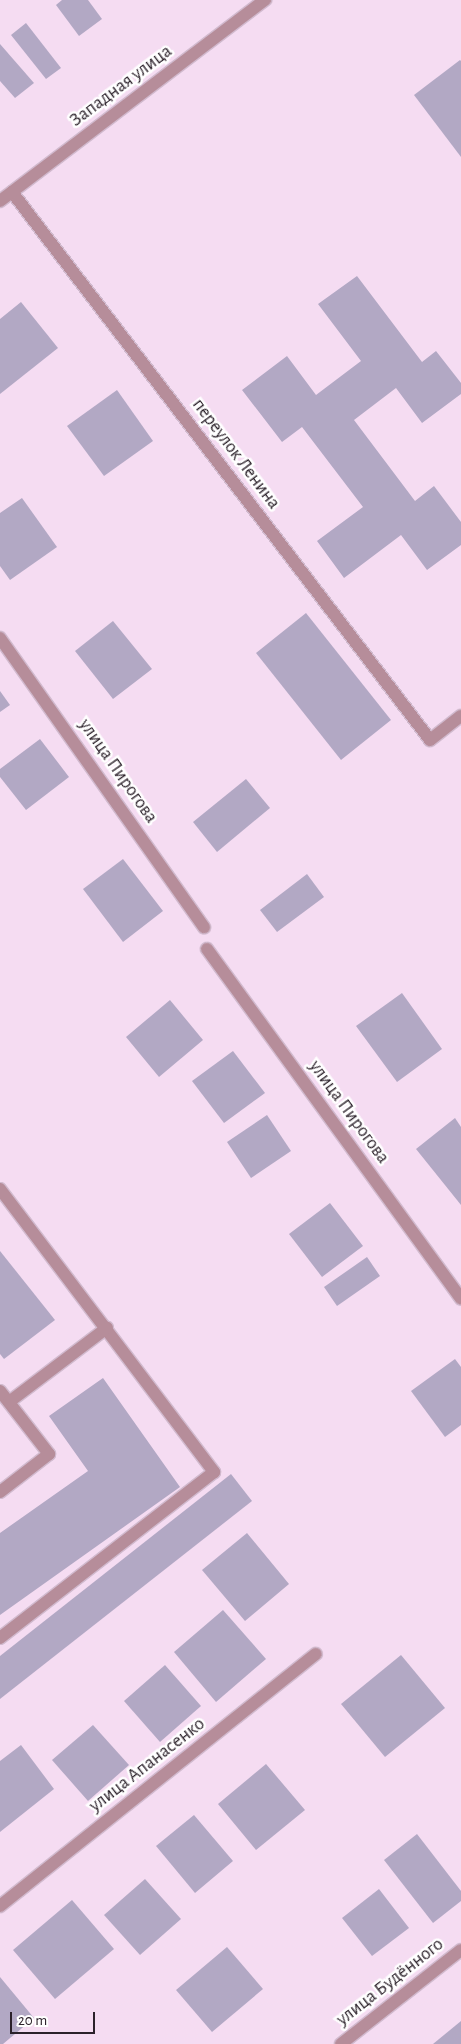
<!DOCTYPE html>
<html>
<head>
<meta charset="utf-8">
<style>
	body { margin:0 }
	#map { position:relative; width:461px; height:2044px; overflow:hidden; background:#f5dcf2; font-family:"Alegreya Sans",sans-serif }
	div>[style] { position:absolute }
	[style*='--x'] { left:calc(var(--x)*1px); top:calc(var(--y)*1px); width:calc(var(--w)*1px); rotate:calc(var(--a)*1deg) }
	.building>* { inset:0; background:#b2a8c4 }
	.roads { filter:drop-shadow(1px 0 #d1bace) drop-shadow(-1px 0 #d1bace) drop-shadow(0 1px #d1bace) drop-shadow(0 -1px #d1bace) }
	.minor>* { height:12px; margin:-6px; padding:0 6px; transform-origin:6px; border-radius:6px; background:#b68d9a }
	span { translate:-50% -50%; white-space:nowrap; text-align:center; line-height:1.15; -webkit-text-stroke:5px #fff; paint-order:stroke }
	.street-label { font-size:19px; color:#2b212a }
	.scale { position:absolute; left:10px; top:2012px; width:85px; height:22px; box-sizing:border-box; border:2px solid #2b212a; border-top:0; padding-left:6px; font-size:15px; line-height:18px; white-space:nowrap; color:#2b212a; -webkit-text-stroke:4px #fff; paint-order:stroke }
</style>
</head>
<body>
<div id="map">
	<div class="building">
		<i style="clip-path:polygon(62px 0,88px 0,102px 19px,79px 36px,56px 5px)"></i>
		<i style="clip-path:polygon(26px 23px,61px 68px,46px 79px,11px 35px)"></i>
		<i style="clip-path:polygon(0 44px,34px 83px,15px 98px,0 81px)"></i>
		<i style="clip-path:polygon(460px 60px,461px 61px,461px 157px,414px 95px)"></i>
		<i style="clip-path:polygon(357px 276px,422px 362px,436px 351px,461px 383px,461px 394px,422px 423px,396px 388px,354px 420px,415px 501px,434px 486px,461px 522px,461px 545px,427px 570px,401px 535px,344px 578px,317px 541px,363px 507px,302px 427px,282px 442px,242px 390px,287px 356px,316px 395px,361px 361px,318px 304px)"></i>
		<i style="clip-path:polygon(21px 302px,58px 348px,0 394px,0 319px)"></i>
		<i style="clip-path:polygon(117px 390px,153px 441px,104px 476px,67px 426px)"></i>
		<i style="clip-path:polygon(22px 498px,57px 547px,10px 580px,0 566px,0 513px)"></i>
		<i style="clip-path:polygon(306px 613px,391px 720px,341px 760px,256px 653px)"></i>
		<i style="clip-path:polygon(113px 621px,152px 669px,113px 699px,75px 651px)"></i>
		<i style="clip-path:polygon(0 691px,10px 705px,0 712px)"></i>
		<i style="clip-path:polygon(40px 739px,69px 777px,26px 810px,0 777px,0 769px)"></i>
		<i style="clip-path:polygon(246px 779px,270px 808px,217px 852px,193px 822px)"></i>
		<i style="clip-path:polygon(123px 859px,163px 911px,123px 942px,83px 889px)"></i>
		<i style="clip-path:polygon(307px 874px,324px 897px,277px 932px,260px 910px)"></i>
		<i style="clip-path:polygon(402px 993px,442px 1049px,397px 1082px,356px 1026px)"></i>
		<i style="clip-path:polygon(170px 1000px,203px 1040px,159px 1077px,126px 1037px)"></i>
		<i style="clip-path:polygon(233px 1051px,265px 1093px,224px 1123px,192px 1081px)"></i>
		<i style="clip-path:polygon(267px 1115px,291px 1151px,251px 1178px,227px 1142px)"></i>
		<i style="clip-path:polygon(455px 1118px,461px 1127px,461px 1205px,416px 1149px)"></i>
		<i style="clip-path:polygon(330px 1203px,363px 1246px,322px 1277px,289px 1234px)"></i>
		<i style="clip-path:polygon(0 1251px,55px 1320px,4px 1359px,0 1354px)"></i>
		<i style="clip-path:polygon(367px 1257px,380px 1276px,337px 1306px,324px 1287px)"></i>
		<i style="clip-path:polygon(455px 1359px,461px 1367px,461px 1425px,445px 1437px,411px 1391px)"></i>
		<i style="clip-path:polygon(103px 1378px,180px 1487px,0 1615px,0 1533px,88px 1471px,49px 1416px)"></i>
		<i style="clip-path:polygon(231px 1474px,252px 1501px,0 1699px,0 1656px)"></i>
		<i style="clip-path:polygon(247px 1533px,289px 1584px,245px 1621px,202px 1570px)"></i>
		<i style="clip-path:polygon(223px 1610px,266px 1659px,216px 1702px,174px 1652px)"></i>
		<i style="clip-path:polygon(401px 1655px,445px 1708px,385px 1757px,341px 1704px)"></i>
		<i style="clip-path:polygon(165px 1665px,201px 1706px,160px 1742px,124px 1701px)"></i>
		<i style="clip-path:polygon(93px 1725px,129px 1765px,88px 1801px,52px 1760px)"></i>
		<i style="clip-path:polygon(21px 1745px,54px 1789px,0 1832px,0 1761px)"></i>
		<i style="clip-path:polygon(266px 1764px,305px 1810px,256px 1850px,218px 1804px)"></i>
		<i style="clip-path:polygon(194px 1815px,233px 1861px,195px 1893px,156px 1846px)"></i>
		<i style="clip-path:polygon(417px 1834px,461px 1891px,461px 1901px,433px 1923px,384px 1860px)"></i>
		<i style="clip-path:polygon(145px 1879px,181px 1919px,140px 1955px,104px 1915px)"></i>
		<i style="clip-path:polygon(379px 1889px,409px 1928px,372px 1956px,342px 1918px)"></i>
		<i style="clip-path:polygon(72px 1900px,114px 1949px,55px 1999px,13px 1950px)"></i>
		<i style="clip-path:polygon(227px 1947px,263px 1989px,212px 2032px,176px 1990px)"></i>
		<i style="clip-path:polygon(0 1977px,34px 2018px,3px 2044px,0 2044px)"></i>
		<i style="clip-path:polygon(461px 2021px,461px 2044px,433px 2044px)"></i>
	</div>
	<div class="roads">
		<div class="minor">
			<i style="--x:12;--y:192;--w:689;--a:52.66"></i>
			<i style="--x:430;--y:740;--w:39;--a:-38"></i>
			<i style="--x:0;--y:201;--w:333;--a:-37.2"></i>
			<i style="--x:0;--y:638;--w:354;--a:54.8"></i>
			<i style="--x:207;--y:949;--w:432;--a:54"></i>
			<i style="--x:0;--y:1189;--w:355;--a:52.9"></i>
			<i style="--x:214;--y:1472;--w:271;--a:142.2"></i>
			<i style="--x:0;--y:1391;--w:80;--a:52.1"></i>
			<i style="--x:49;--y:1454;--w:62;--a:142.2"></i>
			<i style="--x:9;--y:1402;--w:123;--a:-37.1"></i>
			<i style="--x:0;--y:1906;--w:404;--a:-38.6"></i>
			<i style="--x:341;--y:2044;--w:152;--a:-38.1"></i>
		</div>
	</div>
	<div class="street-label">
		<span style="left:121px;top:86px;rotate:-37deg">Западная улица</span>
		<span style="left:236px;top:454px;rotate:53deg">переулок Ленина</span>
		<span style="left:118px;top:771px;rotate:55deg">улица Пирогова</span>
		<span style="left:349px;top:1112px;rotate:54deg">улица Пирогова</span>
		<span style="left:147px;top:1765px;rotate:-38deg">улица Апанасенко</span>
		<span style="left:390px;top:1982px;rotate:-38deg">улица Будённого</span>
	</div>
	<div class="scale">20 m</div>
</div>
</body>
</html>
